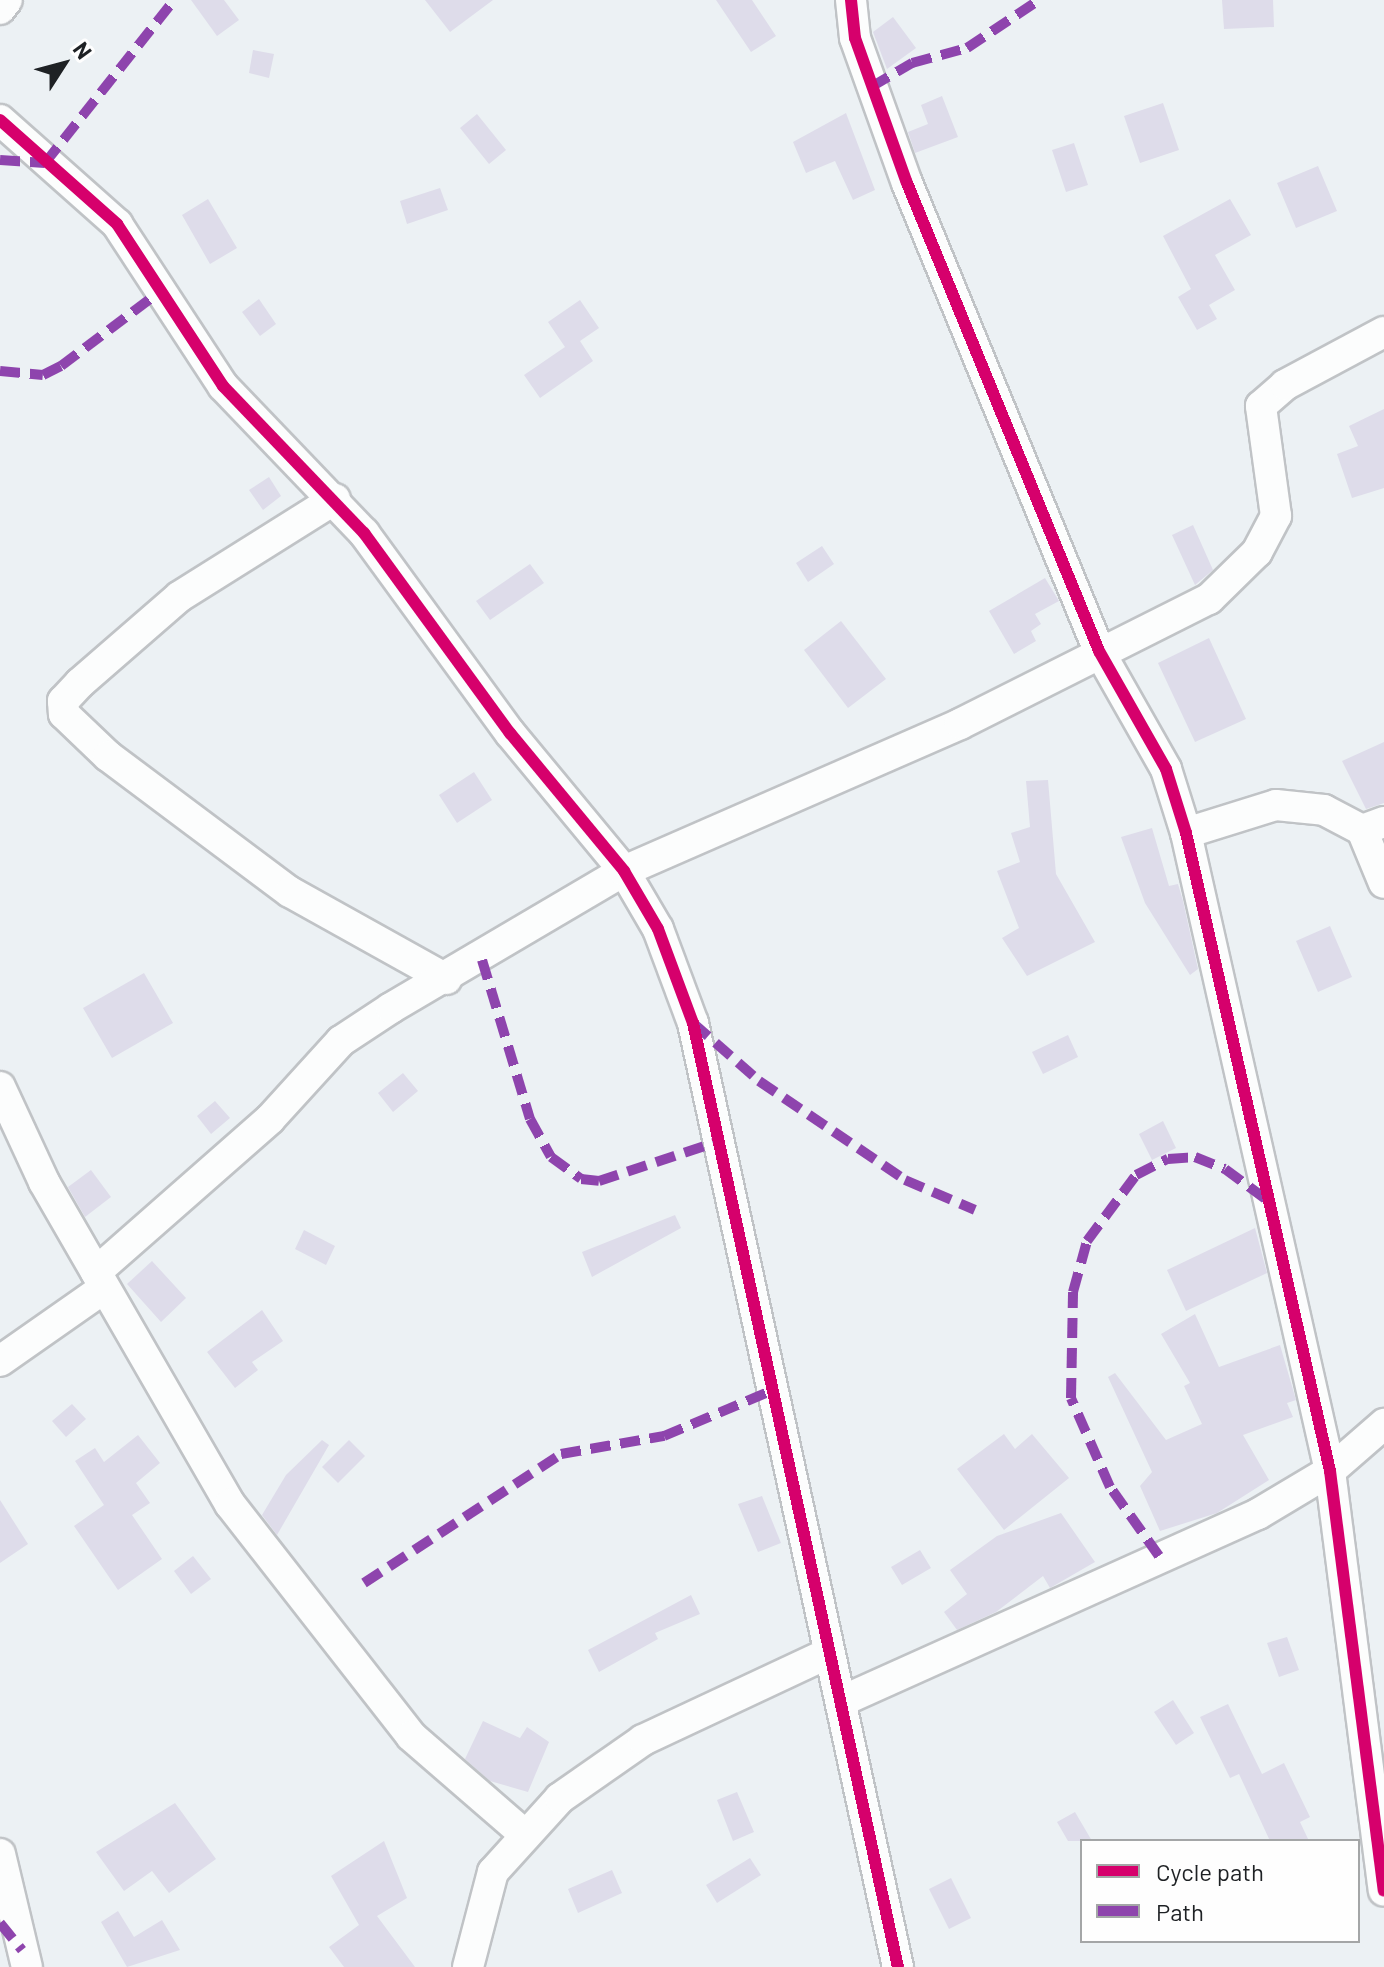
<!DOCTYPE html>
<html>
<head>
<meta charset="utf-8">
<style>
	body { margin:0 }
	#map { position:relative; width:1384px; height:1967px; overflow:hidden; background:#ecf1f4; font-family:Barlow,sans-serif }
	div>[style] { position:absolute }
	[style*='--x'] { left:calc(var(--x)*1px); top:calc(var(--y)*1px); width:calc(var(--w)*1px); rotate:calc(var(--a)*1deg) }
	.building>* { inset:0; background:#dedcea }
	.roads { filter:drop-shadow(2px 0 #c0c3c6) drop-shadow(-2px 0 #c0c3c6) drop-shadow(0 2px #c0c3c6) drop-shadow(0 -2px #c0c3c6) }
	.minor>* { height:30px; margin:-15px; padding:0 15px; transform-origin:15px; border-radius:15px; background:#fcfdfd }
	.quiet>* { height:10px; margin-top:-5px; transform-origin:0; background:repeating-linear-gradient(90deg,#8e44ad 0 20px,transparent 0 30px) }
	.cycleway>* { height:12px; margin:-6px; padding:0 6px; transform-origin:6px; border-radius:6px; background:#d6006c }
	span { translate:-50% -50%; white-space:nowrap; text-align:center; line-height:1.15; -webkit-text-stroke:6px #fefefe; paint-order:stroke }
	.legend { position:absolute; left:1080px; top:1839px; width:280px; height:104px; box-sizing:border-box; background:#fefefe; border:2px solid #a4a6a7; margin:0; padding:10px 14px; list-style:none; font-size:24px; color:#1e2124 }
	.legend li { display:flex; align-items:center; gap:16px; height:40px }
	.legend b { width:40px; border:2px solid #a4a6a7 }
	.north { position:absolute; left:24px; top:24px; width:80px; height:80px; -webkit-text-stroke:6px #fefefe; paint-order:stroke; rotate:54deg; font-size:22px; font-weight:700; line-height:32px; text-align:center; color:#1e2124 }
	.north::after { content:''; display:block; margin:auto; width:28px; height:36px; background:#1e2124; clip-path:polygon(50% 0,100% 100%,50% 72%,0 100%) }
</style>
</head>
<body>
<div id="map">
	<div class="building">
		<i style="clip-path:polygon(191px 0,224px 0,239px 20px,217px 36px)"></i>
		<i style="clip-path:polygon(425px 0,493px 0,450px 32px)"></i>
		<i style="clip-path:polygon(716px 0,752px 0,776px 36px,751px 52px)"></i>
		<i style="clip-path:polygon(1222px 0,1273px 0,1274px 27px,1224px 29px)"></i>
		<i style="clip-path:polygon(893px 17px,916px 48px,887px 69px,873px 32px)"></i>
		<i style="clip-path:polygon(253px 50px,274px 54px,269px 78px,249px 73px)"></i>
		<i style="clip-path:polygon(942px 96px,958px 137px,915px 153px,908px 132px,928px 124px,921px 105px)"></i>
		<i style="clip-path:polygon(1163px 103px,1179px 150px,1140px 163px,1124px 116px)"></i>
		<i style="clip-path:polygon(846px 113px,875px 190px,853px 200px,835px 161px,806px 173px,793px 142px)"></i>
		<i style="clip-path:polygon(477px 114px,506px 150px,489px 164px,460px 128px)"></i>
		<i style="clip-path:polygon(1074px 143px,1088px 185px,1066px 192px,1052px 150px)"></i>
		<i style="clip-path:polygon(1318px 166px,1337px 211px,1296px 228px,1277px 183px)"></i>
		<i style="clip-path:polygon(440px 188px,448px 210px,407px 224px,400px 201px)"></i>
		<i style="clip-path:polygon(208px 199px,237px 248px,210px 264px,182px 215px)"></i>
		<i style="clip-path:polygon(1230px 199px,1251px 235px,1215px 255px,1235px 290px,1209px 305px,1217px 319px,1197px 330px,1178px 297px,1191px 289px,1163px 236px)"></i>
		<i style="clip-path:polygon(259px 299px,276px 324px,260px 336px,242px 312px)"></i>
		<i style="clip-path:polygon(580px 300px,599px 328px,580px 341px,593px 361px,540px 398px,524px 375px,565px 347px,548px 322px)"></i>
		<i style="clip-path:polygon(1384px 409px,1384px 488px,1352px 498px,1337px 454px,1358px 446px,1349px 426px)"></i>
		<i style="clip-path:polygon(269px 477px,281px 496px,263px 510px,249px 490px)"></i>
		<i style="clip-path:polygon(1193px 525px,1213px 570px,1195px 585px,1172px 535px)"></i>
		<i style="clip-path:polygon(822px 546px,834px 564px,808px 582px,796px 563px)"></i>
		<i style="clip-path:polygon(530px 564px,544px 583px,490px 620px,476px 601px)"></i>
		<i style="clip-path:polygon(1045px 578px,1059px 601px,1035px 614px,1041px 624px,1031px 631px,1036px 641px,1014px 654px,989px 611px)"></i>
		<i style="clip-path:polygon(841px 621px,886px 679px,848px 708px,804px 650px)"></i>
		<i style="clip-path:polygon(1209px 638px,1246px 719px,1195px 742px,1158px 663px)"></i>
		<i style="clip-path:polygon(1384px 742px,1384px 803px,1366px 809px,1342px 761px)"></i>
		<i style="clip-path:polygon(474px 772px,492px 800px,457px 823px,439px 795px)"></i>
		<i style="clip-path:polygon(1048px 780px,1056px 874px,1095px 942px,1027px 976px,1002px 938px,1019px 928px,997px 871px,1020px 862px,1011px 833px,1030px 827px,1026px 781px)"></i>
		<i style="clip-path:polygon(1152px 828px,1169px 886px,1178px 884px,1183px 901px,1198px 969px,1190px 975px,1145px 903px,1121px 837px)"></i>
		<i style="clip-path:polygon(1330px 926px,1352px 977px,1318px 992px,1296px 941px)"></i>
		<i style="clip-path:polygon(144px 973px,173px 1023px,112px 1058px,83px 1008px)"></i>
		<i style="clip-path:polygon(1068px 1035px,1078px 1057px,1043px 1074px,1032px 1052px)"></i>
		<i style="clip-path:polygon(403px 1073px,418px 1091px,393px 1112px,378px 1093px)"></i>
		<i style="clip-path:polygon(215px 1101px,230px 1118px,211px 1134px,197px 1116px)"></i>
		<i style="clip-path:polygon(1163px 1121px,1176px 1148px,1152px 1160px,1139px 1134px)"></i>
		<i style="clip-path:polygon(91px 1170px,111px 1197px,85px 1217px,68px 1187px)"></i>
		<i style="clip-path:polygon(675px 1215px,681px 1228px,592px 1277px,582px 1252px)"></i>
		<i style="clip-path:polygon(1255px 1228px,1267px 1273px,1186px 1311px,1167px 1270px)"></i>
		<i style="clip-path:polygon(304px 1230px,335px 1246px,326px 1265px,295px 1249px)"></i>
		<i style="clip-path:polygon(152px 1261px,186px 1298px,161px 1322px,127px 1284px)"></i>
		<i style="clip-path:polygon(262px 1310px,283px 1341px,252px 1362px,258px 1370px,235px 1388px,207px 1352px)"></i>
		<i style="clip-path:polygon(1195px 1314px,1219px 1367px,1280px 1345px,1296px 1400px,1287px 1403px,1293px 1417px,1243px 1435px,1269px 1480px,1217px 1513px,1160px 1531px,1140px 1486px,1152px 1472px,1108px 1377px,1115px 1373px,1166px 1440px,1202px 1424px,1184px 1386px,1190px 1383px,1161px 1334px)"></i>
		<i style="clip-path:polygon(72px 1404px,86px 1419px,66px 1437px,52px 1421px)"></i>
		<i style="clip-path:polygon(1004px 1434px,1015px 1449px,1032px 1434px,1069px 1478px,1004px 1530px,957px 1469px)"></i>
		<i style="clip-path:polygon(138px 1435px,160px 1463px,136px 1483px,150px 1503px,132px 1515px,162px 1559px,118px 1590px,74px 1526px,104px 1505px,75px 1461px,95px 1448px,104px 1462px)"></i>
		<i style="clip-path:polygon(322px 1440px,329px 1445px,277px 1535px,262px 1515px,286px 1475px)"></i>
		<i style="clip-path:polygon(349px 1440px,365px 1456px,338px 1483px,322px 1467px)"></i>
		<i style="clip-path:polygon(762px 1496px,781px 1543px,758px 1552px,738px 1504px)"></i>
		<i style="clip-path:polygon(0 1500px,28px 1544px,0 1563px)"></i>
		<i style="clip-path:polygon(1061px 1513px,1095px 1562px,1050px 1588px,1043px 1576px,996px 1612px,957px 1630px,944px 1612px,967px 1594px,950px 1570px,997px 1536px)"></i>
		<i style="clip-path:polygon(920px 1550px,931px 1568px,902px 1585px,891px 1567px)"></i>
		<i style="clip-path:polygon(193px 1556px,211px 1579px,191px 1594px,174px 1571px)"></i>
		<i style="clip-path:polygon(691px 1595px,700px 1614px,655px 1633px,658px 1639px,599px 1672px,588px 1650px)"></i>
		<i style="clip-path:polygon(1287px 1637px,1299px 1670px,1279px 1677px,1267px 1643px)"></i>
		<i style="clip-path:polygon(1173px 1700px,1194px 1733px,1176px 1745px,1154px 1712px)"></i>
		<i style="clip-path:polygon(1228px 1704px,1262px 1774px,1284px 1763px,1310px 1817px,1300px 1822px,1309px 1841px,1270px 1841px,1239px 1774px,1230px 1778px,1200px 1717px)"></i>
		<i style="clip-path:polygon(483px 1721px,520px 1738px,527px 1727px,549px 1742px,528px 1792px,490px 1781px,465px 1759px)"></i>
		<i style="clip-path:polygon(737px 1792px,754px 1832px,733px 1841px,717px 1800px)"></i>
		<i style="clip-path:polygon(175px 1803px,216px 1859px,169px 1893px,152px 1871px,124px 1891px,96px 1852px)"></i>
		<i style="clip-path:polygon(1075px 1812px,1092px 1841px,1068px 1841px,1057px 1822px)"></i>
		<i style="clip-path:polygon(384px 1841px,407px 1898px,377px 1916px,415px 1967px,344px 1967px,329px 1947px,359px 1925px,331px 1876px)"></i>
		<i style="clip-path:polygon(750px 1858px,761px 1875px,717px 1903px,706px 1885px)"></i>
		<i style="clip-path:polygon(612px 1870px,622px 1893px,578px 1913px,568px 1889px)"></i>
		<i style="clip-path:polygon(951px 1878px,971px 1918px,949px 1929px,929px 1889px)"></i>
		<i style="clip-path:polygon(118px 1911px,134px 1937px,162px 1920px,180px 1950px,127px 1967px,101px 1922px)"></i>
	</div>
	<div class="roads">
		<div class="minor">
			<i style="--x:851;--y:0;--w:38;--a:84"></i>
			<i style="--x:855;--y:38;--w:154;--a:70.3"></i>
			<i style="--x:907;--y:183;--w:506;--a:67.69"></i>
			<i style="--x:1099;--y:651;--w:136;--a:60.4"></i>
			<i style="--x:1166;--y:769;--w:67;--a:72.6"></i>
			<i style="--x:1186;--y:833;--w:654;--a:77.28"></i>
			<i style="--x:1330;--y:1471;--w:423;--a:82.7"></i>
			<i style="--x:0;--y:9;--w:11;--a:-52"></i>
			<i style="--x:0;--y:120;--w:157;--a:41.6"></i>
			<i style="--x:117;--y:224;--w:194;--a:56.8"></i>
			<i style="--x:223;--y:386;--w:204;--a:46.2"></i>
			<i style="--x:364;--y:533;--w:248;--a:53.9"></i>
			<i style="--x:510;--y:733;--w:179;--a:50.4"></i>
			<i style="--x:624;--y:871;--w:67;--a:59.6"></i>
			<i style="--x:658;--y:929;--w:100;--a:69.6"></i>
			<i style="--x:693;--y:1023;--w:966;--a:77.75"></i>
			<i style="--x:335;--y:499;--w:184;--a:147.9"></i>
			<i style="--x:179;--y:597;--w:131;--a:139"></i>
			<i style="--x:80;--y:683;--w:25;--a:133"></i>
			<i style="--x:63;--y:701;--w:13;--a:86"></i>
			<i style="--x:64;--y:714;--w:61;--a:43.7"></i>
			<i style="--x:108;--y:756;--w:227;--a:36.8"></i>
			<i style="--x:290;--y:892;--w:179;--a:29.1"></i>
			<i style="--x:1362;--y:830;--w:57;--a:67.5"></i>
			<i style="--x:1186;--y:833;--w:94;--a:-17.3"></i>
			<i style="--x:1276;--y:805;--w:48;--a:5.9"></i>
			<i style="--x:1324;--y:810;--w:43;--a:27.8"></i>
			<i style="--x:1362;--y:830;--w:23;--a:-20"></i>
			<i style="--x:0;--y:1087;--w:105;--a:65.1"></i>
			<i style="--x:44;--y:1182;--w:372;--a:60"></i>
			<i style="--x:230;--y:1504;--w:294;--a:52"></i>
			<i style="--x:411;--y:1736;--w:148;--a:40.9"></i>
			<i style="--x:96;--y:1272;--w:232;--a:-41.3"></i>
			<i style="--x:270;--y:1119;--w:105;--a:-47.7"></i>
			<i style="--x:341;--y:1041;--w:60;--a:-33.4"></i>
			<i style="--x:391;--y:1008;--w:270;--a:-30.5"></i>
			<i style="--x:624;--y:871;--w:367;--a:-23.6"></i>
			<i style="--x:960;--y:724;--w:279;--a:-26.7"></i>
			<i style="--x:1209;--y:599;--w:67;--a:-44.4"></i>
			<i style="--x:1257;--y:552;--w:41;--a:-62.2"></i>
			<i style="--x:1276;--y:516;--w:111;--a:-97.8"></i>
			<i style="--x:1261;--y:406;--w:32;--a:-41"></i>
			<i style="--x:1285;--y:385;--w:112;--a:-28.2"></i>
			<i style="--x:0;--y:1361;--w:126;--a:-35"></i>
			<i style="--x:842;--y:1701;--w:456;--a:-24.2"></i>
			<i style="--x:1258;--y:1514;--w:84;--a:-30.8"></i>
			<i style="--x:1330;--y:1471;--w:72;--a:-41"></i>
			<i style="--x:0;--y:1854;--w:116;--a:76.6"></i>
			<i style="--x:468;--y:1967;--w:98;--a:-75.3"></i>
			<i style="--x:493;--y:1872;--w:100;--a:-47.8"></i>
			<i style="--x:560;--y:1798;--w:101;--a:-34.9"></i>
			<i style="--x:643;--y:1740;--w:203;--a:-25.1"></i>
		</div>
	</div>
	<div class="quiet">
		<i style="--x:871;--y:87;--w:48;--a:-30.3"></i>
		<i style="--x:912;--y:63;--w:57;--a:-15.3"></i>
		<i style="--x:967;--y:48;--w:87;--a:-33.7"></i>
		<i style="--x:0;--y:160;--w:45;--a:3.8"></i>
		<i style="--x:45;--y:163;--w:208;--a:-51.6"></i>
		<i style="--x:0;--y:371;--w:43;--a:5.3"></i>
		<i style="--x:43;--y:375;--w:20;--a:-27"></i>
		<i style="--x:61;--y:366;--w:128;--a:-37"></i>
		<i style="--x:482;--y:960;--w:166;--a:73.2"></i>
		<i style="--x:530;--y:1119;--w:43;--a:61.1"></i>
		<i style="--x:551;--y:1157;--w:37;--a:36"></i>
		<i style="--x:581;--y:1179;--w:18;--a:6"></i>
		<i style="--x:599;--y:1181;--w:124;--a:-18.3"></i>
		<i style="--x:693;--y:1023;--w:88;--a:41.3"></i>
		<i style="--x:759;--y:1081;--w:176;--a:34.1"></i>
		<i style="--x:905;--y:1180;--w:76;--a:23.2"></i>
		<i style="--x:1159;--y:1556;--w:85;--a:-125.4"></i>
		<i style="--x:1110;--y:1487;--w:97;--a:-113.7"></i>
		<i style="--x:1071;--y:1398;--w:106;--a:-88.9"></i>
		<i style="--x:1073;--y:1292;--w:53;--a:-74.6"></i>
		<i style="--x:1087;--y:1241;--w:82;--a:-53.4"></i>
		<i style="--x:1136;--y:1175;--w:36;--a:-27"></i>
		<i style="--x:1168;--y:1159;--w:27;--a:-4"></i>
		<i style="--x:1195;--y:1157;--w:32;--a:22"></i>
		<i style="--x:1225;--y:1169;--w:52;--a:36.4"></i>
		<i style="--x:364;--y:1583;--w:235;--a:-33.2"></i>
		<i style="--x:561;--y:1454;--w:105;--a:-9.9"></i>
		<i style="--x:664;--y:1436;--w:118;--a:-22.9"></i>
		<i style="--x:0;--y:1923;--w:35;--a:51"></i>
	</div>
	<div class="cycleway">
		<i style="--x:851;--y:0;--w:38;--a:84"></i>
		<i style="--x:855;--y:38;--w:154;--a:70.3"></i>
		<i style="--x:907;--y:183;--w:506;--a:67.69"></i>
		<i style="--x:1099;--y:651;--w:136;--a:60.4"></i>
		<i style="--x:1166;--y:769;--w:67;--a:72.6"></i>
		<i style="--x:1186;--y:833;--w:654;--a:77.28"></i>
		<i style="--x:1330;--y:1471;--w:423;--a:82.7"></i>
		<i style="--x:0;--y:120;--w:157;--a:41.6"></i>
		<i style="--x:117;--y:224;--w:194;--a:56.8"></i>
		<i style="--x:223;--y:386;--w:204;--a:46.2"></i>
		<i style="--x:364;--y:533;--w:248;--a:53.9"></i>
		<i style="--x:510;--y:733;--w:179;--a:50.4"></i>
		<i style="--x:624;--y:871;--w:67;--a:59.6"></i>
		<i style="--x:658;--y:929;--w:100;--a:69.6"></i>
		<i style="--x:693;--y:1023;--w:966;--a:77.75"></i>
	</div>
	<ul class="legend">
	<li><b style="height:10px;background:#d6006c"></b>Cycle path</li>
	<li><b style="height:10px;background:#8e44ad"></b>Path</li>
	</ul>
	<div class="north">N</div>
</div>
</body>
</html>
